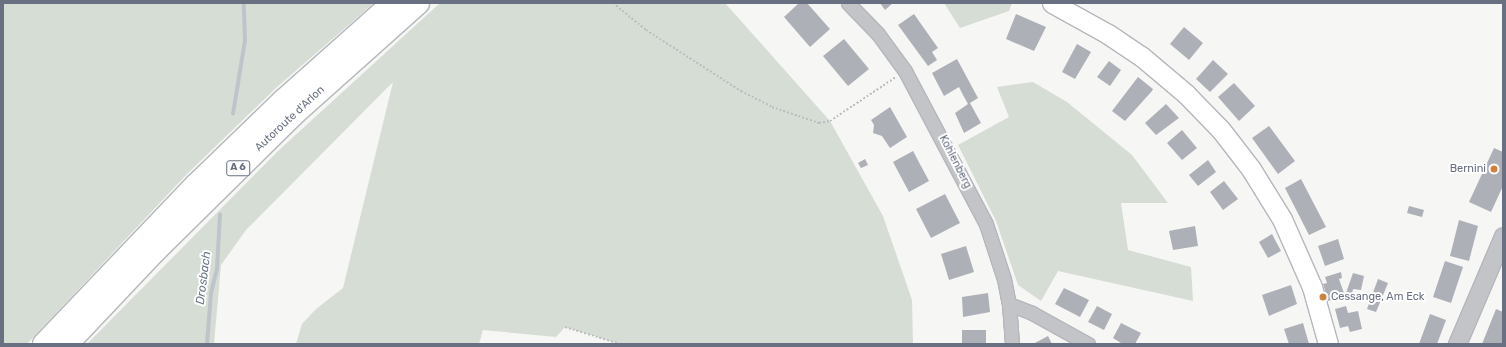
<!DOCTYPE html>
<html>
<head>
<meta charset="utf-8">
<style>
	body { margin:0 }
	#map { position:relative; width:1506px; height:347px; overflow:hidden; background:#f6f6f4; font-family:Rubik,sans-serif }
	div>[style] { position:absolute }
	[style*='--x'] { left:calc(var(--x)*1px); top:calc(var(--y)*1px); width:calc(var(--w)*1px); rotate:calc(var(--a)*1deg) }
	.green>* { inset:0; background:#d6ddd5 }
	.stream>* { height:3.5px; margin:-1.75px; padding:0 1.75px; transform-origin:1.75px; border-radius:1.75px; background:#bfc4cb }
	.building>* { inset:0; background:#adb0b7 }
	.path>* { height:2px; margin-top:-1px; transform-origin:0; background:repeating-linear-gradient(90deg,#bcbdc0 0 2px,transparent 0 4px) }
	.roads { filter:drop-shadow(1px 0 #b5b7bd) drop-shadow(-1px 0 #b5b7bd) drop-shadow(0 1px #b5b7bd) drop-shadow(0 -1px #b5b7bd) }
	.minor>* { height:13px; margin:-6.5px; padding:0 6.5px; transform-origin:6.5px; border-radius:6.5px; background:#c3c4c8 }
	.tertiary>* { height:17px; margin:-8.5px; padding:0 8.5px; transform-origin:8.5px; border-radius:8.5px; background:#c3c4c8 }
	.secondary>* { height:19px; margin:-9.5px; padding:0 9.5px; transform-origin:9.5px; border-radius:9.5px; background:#fff }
	.motorway>* { height:22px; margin:-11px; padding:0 11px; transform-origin:11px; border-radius:11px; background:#fff }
	.dots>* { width:11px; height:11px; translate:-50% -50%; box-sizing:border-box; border:2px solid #fff; border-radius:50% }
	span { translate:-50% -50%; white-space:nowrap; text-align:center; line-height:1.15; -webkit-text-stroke:4px #fff; paint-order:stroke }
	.shield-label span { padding:1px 3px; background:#fff; border:1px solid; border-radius:3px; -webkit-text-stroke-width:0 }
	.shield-label { font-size:10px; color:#697081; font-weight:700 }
	.street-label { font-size:11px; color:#697081 }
	.poi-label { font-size:11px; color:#697081 }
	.right { translate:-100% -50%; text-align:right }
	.left { translate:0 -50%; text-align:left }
	.water-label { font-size:12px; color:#697785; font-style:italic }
	.frame { position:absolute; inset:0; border:4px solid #697081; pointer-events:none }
</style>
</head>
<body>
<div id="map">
	<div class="green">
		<i style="clip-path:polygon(3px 3px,374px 3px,277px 87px,187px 174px,27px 344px,3px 344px)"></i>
		<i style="clip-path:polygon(440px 3px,725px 3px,830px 121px,883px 216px,912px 300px,913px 344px,620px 344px,565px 327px,556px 337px,483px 330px,479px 344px,296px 344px,302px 324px,316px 309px,343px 288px,393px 82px,246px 230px,221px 265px,214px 344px,87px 344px,278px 151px)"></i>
		<i style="clip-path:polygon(944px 3px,1012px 3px,1009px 11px,960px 28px)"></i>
		<i style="clip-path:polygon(1033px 82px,1067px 102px,1132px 155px,1168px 203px,1121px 203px,1128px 250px,1191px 267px,1193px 301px,1058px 271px,1041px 301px,1018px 285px,996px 221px,958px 145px,1009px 117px,997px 87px)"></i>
	</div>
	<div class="stream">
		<i style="--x:233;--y:114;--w:74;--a:-80.7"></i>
		<i style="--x:245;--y:41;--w:38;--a:-92"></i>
		<i style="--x:207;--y:344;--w:51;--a:-85.5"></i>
		<i style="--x:211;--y:293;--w:25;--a:-76"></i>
		<i style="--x:217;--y:269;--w:54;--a:-86.8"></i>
	</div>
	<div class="building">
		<i style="clip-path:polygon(799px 3px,807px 3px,830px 29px,810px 47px,784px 17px)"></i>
		<i style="clip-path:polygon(880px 3px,893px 3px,885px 10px)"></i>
		<i style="clip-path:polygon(914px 14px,938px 48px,932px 52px,937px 60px,928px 66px,898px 25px)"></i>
		<i style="clip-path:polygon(1016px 14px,1046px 27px,1034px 51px,1006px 39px)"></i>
		<i style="clip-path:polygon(1184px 27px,1203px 43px,1189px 60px,1170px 44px)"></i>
		<i style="clip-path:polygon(844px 39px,869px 69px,848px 86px,823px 56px)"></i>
		<i style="clip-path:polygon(1077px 44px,1091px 52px,1075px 79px,1062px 72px)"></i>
		<i style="clip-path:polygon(957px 59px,978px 98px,970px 103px,981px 123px,964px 133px,955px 113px,968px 104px,963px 95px,959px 87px,944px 96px,932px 73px)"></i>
		<i style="clip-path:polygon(1213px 60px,1228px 74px,1210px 92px,1196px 79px)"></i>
		<i style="clip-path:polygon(1109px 61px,1121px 70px,1110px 86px,1097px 77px)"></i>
		<i style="clip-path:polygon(1138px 77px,1153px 89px,1152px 91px,1125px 121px,1112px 111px)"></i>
		<i style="clip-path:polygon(1234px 83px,1255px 106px,1239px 121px,1218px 97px)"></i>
		<i style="clip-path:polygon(1166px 104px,1179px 118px,1156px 135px,1145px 123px)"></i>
		<i style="clip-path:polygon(890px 107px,907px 137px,890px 148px,882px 136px,873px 133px,874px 125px,871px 120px)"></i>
		<i style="clip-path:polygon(1269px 126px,1295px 161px,1278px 174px,1252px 138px)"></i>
		<i style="clip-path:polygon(1182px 130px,1197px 148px,1182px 160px,1167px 143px)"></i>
		<i style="clip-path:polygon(1494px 148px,1503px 152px,1503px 186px,1491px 212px,1469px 202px)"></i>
		<i style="clip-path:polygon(913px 151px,929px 181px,909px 192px,893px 162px)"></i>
		<i style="clip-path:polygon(865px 159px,868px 165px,861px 168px,858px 163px)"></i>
		<i style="clip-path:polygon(1208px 160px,1216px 172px,1198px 186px,1189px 175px)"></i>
		<i style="clip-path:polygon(1301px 179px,1326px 227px,1309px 235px,1285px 188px)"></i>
		<i style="clip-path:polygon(1224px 181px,1238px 199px,1223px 210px,1210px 192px)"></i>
		<i style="clip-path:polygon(945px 194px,960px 223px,931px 238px,916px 209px)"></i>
		<i style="clip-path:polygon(1409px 206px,1424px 210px,1422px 217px,1407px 213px)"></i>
		<i style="clip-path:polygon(1459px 220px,1478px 226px,1469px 261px,1450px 256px)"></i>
		<i style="clip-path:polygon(1195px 226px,1198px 246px,1173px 250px,1169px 231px)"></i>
		<i style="clip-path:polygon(1272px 234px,1281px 251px,1268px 258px,1259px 242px)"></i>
		<i style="clip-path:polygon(1338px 239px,1344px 259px,1325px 266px,1318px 246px)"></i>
		<i style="clip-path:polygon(966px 246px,974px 272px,949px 280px,941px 254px)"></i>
		<i style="clip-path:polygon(1445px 261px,1463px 267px,1451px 303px,1433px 297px)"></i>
		<i style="clip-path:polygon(1341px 272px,1342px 278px,1339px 279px,1345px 296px,1328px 301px,1323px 284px,1327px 283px,1325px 277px)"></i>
		<i style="clip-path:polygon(1353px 273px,1364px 276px,1361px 290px,1353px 289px,1352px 294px,1346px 293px)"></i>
		<i style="clip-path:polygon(1378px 279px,1388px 283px,1376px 312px,1367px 309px)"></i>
		<i style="clip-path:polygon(1291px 285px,1297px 304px,1269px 316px,1262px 295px)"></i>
		<i style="clip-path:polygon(1064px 288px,1089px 300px,1080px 317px,1055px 304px)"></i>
		<i style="clip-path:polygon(988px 293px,990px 312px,963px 317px,962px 297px)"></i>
		<i style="clip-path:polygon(1097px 306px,1112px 314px,1104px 330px,1088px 322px)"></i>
		<i style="clip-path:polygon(1346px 306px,1348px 313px,1358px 311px,1362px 329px,1350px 332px,1348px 326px,1340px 328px,1335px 309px)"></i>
		<i style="clip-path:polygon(1496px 309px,1503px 312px,1503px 343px,1482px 344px)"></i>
		<i style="clip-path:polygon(1430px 314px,1446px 320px,1437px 344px,1419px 344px)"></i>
		<i style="clip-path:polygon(1121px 323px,1141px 333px,1135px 344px,1121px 343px,1113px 338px)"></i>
		<i style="clip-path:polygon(1303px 323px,1309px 344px,1289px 344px,1284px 329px)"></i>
		<i style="clip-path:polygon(962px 330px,986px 330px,986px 344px,962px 344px)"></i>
		<i style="clip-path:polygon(1048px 336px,1052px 344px,1033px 344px)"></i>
	</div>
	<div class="path">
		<i style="--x:613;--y:3;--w:43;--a:39.3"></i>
		<i style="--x:646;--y:30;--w:113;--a:32.7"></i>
		<i style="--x:741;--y:91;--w:35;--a:27"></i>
		<i style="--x:772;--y:107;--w:50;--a:18.8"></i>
		<i style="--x:819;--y:123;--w:11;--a:-10"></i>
		<i style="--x:830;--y:121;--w:79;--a:-33.7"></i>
		<i style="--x:565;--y:327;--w:58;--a:17.2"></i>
	</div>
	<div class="roads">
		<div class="minor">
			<i style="--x:848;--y:3;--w:43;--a:45.9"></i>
			<i style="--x:878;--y:34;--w:46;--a:53.9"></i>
			<i style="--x:905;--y:71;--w:173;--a:62.1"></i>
			<i style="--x:986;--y:224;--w:58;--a:71.9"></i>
			<i style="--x:1004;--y:279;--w:25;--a:79"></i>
			<i style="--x:1009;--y:304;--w:40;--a:85.7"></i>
			<i style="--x:1009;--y:304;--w:25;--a:21"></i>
			<i style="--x:1032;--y:313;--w:64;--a:29"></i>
		</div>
		<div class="tertiary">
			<i style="--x:1457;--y:344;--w:117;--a:-66.9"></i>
		</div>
		<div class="secondary">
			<i style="--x:1052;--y:3;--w:64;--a:29"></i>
			<i style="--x:1108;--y:34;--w:40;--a:34"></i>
			<i style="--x:1141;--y:56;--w:59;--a:40.2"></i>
			<i style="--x:1186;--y:94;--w:50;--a:45.8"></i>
			<i style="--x:1221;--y:130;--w:49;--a:52.4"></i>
			<i style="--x:1251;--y:169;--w:59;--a:58.2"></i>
			<i style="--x:1282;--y:219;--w:74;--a:66.2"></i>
			<i style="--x:1312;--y:287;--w:59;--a:74.3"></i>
		</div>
		<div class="motorway">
			<i style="--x:44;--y:344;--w:221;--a:-46.3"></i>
			<i style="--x:197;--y:184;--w:120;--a:-44"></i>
			<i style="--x:283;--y:101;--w:147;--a:-41.7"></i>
			<i style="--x:67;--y:344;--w:128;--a:-46.6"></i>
			<i style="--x:155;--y:251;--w:197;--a:-44.6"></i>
			<i style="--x:295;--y:113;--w:165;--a:-41.8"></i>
		</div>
	</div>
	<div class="dots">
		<i style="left:1494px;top:169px;background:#d0813a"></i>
		<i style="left:1323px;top:297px;background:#d0813a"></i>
	</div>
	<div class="shield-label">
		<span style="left:238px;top:168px">A 6</span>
	</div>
	<div class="street-label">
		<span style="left:290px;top:119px;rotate:-43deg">Autoroute d'Arlon</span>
		<span style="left:955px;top:162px;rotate:63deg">Kohlenberg</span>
	</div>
	<div class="poi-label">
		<span class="right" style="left:1486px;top:169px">Bernini</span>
		<span class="left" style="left:1331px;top:297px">Cessange, Am Eck</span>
	</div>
	<div class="water-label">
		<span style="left:204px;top:278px;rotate:-83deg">Drosbach</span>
	</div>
	<div class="frame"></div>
</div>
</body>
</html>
